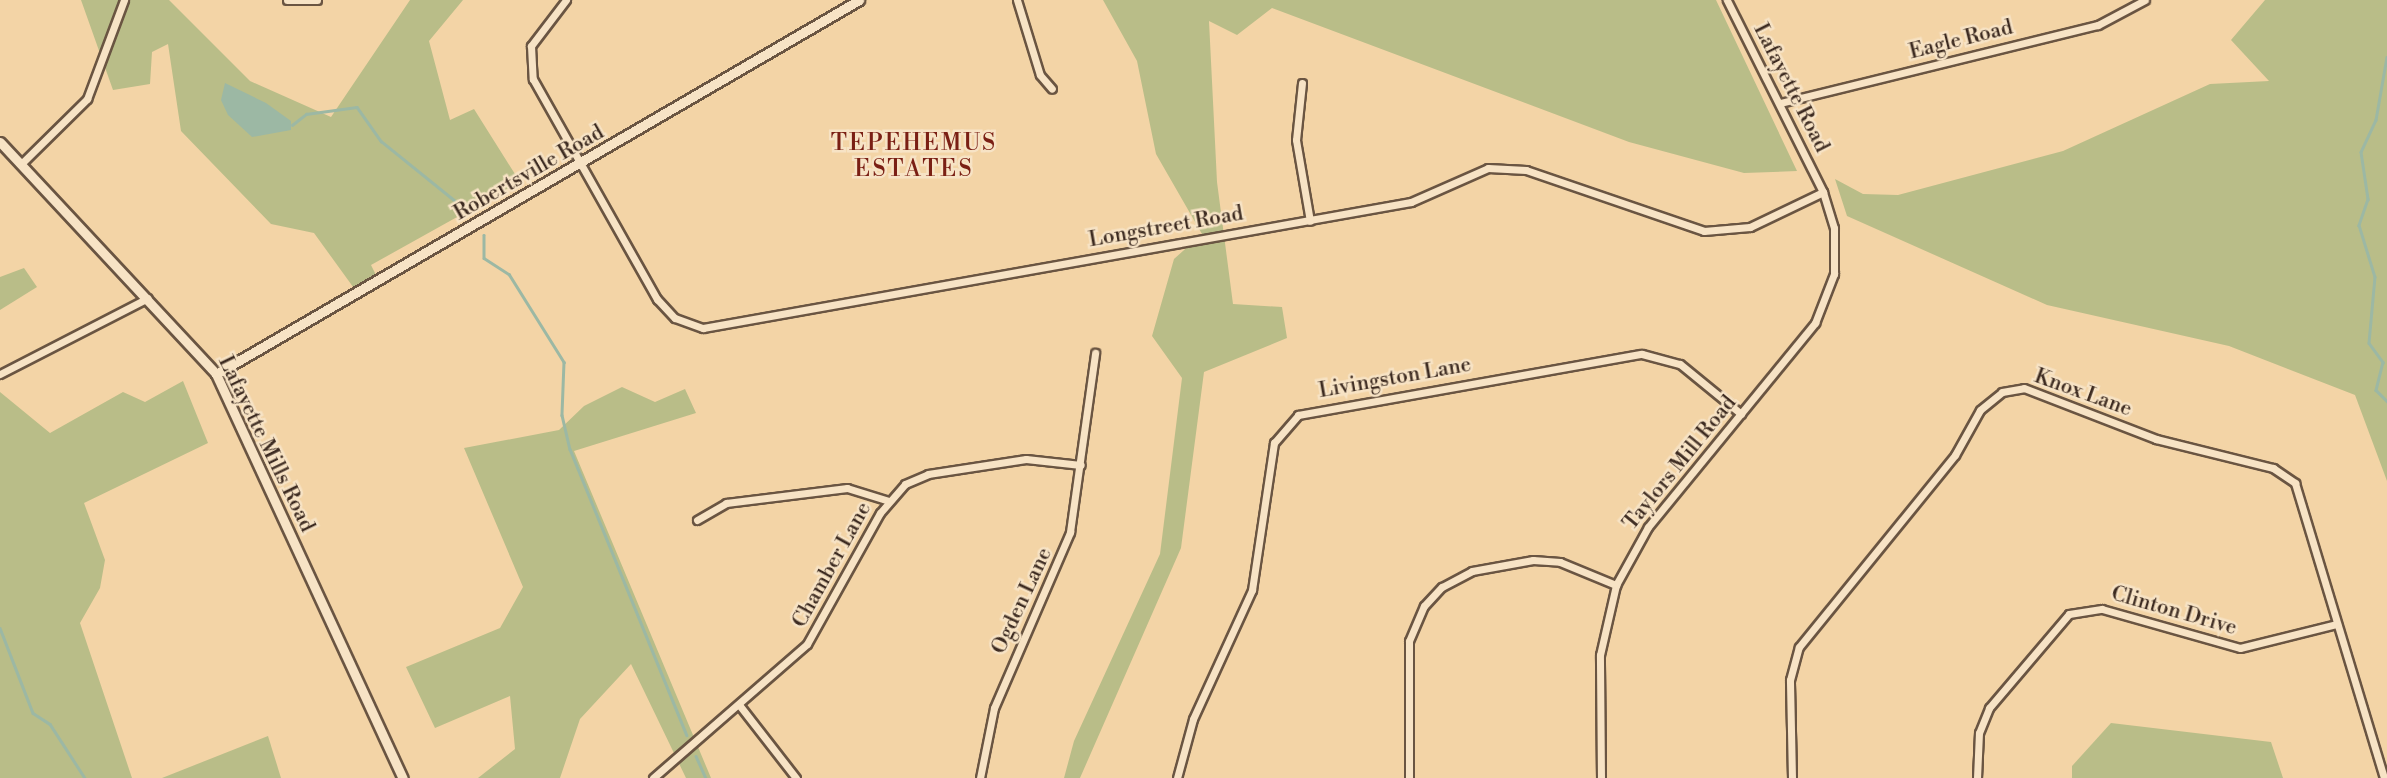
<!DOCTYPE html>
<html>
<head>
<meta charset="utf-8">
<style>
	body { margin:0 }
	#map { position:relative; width:2387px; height:778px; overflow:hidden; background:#f3d4a6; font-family:"Libre Bodoni",serif }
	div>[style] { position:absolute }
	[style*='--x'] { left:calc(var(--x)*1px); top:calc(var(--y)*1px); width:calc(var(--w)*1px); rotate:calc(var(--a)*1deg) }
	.green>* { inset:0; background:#b9bd88 }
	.water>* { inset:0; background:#9cb8a4 }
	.stream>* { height:2.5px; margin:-1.25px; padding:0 1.25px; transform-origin:1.25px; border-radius:1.25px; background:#9cb8a4 }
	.roads { filter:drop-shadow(2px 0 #6a5542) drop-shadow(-2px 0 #6a5542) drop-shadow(0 2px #6a5542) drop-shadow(0 -2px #6a5542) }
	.minor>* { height:7px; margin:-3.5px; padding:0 3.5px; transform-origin:3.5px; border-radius:3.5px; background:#f7e3c5 }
	.tertiary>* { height:9px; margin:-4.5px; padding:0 4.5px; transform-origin:4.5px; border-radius:4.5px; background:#f7e3c5 }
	span { translate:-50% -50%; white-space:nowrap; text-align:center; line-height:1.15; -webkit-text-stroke:5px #f7e3c5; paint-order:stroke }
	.street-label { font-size:21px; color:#3d2b21 }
	.neighbourhood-label { font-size:23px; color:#7a1f14; letter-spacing:2px }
</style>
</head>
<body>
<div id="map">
	<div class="green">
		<i style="clip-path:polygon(81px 0,169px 0,250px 81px,331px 117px,410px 0,463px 0,429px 41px,450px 120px,474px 109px,520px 182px,371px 265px,377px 277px,356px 291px,314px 233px,271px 224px,181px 131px,168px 44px,152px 52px,150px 84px,113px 90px)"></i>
		<i style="clip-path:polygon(1103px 0,1716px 0,1797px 171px,1744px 173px,1629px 142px,1272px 8px,1237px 35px,1209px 21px,1217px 182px,1233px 304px,1282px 307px,1287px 338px,1204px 372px,1181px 548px,1080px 778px,1064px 778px,1074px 741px,1160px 554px,1182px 378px,1152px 336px,1174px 259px,1202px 234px,1156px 154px,1137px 61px)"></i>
		<i style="clip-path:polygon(2265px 0,2387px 0,2387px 481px,2355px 395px,2229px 346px,2047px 305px,1847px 216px,1835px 179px,1863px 194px,1898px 195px,2063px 151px,2210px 84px,2269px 81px,2231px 40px)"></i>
		<i style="clip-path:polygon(24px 268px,37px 287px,0 310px,0 277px)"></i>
		<i style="clip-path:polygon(183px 381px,208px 443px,84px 503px,105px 560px,100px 588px,80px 623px,132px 778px,0 778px,0 392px,50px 433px,123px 392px,145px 402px)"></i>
		<i style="clip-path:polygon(622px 387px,655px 402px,685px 389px,696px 413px,574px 451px,711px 778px,686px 778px,631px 664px,580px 719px,560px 778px,478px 778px,515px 749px,510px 696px,435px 728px,406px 667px,500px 628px,523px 587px,464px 448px,559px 430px,584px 406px)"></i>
		<i style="clip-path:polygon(2111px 723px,2271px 742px,2283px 778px,2072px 778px,2072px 766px)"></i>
		<i style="clip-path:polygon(268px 736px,281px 778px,162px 778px)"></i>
	</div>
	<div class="water">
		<i style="clip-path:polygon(225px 83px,266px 103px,291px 121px,291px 130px,252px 137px,228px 115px,221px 100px)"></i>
	</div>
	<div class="stream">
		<i style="--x:2387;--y:57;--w:64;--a:99.9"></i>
		<i style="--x:2376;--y:120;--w:35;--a:115"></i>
		<i style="--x:2361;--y:152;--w:48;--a:81.5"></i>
		<i style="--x:2368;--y:199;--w:28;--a:109"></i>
		<i style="--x:2359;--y:225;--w:54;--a:72.9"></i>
		<i style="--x:2375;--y:277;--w:66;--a:95.2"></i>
		<i style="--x:2369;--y:343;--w:24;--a:54"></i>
		<i style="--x:2383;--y:362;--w:29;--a:104"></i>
		<i style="--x:2376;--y:390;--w:16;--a:45"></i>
		<i style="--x:292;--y:125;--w:18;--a:-38"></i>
		<i style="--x:306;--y:114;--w:51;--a:-7.8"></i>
		<i style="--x:357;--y:107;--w:42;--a:54.8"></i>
		<i style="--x:381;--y:141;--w:113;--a:38.9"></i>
		<i style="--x:484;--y:235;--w:23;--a:90"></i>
		<i style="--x:484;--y:258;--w:30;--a:33"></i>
		<i style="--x:509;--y:274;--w:104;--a:58"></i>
		<i style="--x:564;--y:362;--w:53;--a:92.2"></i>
		<i style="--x:562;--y:415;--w:35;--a:77"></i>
		<i style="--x:570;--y:449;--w:309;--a:67.8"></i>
		<i style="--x:0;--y:628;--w:91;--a:68.8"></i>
		<i style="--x:33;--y:713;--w:20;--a:33"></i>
		<i style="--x:50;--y:724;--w:64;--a:57.1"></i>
		<i style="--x:696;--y:756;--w:24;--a:66"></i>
	</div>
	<div class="roads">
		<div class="minor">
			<i style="--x:287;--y:0;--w:30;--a:0"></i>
			<i style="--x:566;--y:0;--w:58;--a:127.3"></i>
			<i style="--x:531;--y:46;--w:33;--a:87"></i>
			<i style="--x:533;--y:79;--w:253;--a:60.6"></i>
			<i style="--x:657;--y:299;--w:26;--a:47"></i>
			<i style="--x:675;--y:318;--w:30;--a:20"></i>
			<i style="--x:703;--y:328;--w:719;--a:-10.09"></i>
			<i style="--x:1411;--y:202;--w:84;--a:-23.8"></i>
			<i style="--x:1488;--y:168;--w:38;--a:3"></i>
			<i style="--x:1526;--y:170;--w:188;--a:18.9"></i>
			<i style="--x:1704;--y:231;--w:46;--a:-5"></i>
			<i style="--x:1750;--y:227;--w:81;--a:-25.6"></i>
			<i style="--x:1017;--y:0;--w:78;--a:73"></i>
			<i style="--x:1040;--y:75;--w:18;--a:49"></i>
			<i style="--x:1302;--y:83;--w:57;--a:96"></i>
			<i style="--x:1296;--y:140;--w:82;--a:80.2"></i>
			<i style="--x:1780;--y:103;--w:327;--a:-13.8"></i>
			<i style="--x:2098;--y:25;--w:53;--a:-28"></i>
			<i style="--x:21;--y:164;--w:93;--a:-44.6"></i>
			<i style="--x:87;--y:99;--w:106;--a:-69.5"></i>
			<i style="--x:0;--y:374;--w:166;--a:-27.2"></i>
			<i style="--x:697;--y:520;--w:34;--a:-30"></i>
			<i style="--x:726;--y:503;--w:122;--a:-7.1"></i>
			<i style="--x:847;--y:488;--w:44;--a:17.2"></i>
			<i style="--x:740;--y:706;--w:91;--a:52.1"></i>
			<i style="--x:653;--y:778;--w:204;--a:-41"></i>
			<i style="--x:807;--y:644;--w:150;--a:-60.9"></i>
			<i style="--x:880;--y:513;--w:38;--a:-49"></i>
			<i style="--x:905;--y:484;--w:25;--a:-23"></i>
			<i style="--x:928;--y:474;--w:99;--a:-8.7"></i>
			<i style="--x:1026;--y:459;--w:55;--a:6.2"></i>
			<i style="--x:980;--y:778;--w:71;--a:-78.7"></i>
			<i style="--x:994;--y:708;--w:192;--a:-66.6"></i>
			<i style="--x:1070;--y:532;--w:181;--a:-82"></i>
			<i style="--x:1177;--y:778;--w:61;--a:-74.8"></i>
			<i style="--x:1193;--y:719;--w:142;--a:-65.4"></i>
			<i style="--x:1252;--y:590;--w:149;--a:-81.5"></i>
			<i style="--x:1274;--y:443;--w:37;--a:-49"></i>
			<i style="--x:1298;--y:415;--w:349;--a:-10.1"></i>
			<i style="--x:1642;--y:354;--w:39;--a:15"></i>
			<i style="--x:1680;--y:364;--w:79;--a:39.3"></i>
			<i style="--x:1409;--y:778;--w:137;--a:-90"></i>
			<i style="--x:1409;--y:641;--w:38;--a:-67"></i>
			<i style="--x:1424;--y:606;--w:26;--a:-47"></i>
			<i style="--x:1442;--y:587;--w:34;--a:-28"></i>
			<i style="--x:1472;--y:571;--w:62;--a:-10.2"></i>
			<i style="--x:1533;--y:560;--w:27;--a:4"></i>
			<i style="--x:1560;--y:562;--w:61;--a:22.3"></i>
			<i style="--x:1601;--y:778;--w:123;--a:-90.5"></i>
			<i style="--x:1600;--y:655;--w:72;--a:-77.1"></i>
			<i style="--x:1616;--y:585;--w:66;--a:-61.1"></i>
			<i style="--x:1648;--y:527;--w:264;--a:-50.7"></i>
			<i style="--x:1815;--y:323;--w:53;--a:-68.8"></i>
			<i style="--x:1834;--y:274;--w:46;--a:-90"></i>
			<i style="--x:1834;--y:228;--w:38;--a:-107"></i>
			<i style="--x:1823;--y:192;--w:215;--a:-116.6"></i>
			<i style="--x:1792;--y:778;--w:98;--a:-91.2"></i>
			<i style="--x:1790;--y:680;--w:34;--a:-75"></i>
			<i style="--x:1799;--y:647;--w:247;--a:-50.9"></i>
			<i style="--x:1955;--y:455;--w:51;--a:-60.9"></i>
			<i style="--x:1980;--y:410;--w:28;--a:-39"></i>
			<i style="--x:2002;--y:392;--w:22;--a:-10"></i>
			<i style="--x:2024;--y:388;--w:142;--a:21.1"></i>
			<i style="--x:2156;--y:439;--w:121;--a:13.9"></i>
			<i style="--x:2273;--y:468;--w:27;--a:34"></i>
			<i style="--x:2295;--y:483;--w:308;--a:73.2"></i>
			<i style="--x:1977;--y:778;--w:45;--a:-87.5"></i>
			<i style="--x:1979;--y:733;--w:27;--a:-68"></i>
			<i style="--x:1989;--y:708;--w:123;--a:-49.6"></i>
			<i style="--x:2069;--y:614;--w:33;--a:-9"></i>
			<i style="--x:2102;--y:609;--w:143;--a:15.8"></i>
			<i style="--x:2240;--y:648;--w:100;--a:-13.9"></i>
		</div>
		<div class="tertiary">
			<i style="--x:0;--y:142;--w:317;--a:47"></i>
			<i style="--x:216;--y:374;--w:445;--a:65.2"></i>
			<i style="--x:216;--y:374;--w:744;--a:-30.18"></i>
		</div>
	</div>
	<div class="street-label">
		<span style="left:1961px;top:40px;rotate:-14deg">Eagle Road</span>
		<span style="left:1791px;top:88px;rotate:63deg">Lafayette Road</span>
		<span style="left:529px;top:173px;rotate:-30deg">Robertsville Road</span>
		<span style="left:1166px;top:227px;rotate:-10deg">Longstreet Road</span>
		<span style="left:1395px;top:378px;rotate:-10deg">Livingston Lane</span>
		<span style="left:2083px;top:393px;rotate:20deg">Knox Lane</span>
		<span style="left:266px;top:444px;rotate:64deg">Lafayette Mills Road</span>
		<span style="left:1680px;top:463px;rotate:-51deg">Taylors Mill Road</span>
		<span style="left:832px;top:565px;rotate:-61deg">Chamber Lane</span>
		<span style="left:1022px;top:601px;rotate:-65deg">Ogden Lane</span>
		<span style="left:2174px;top:611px;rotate:16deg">Clinton Drive</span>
	</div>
	<div class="neighbourhood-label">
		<span style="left:914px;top:156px">TEPEHEMUS<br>ESTATES</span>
	</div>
</div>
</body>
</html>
